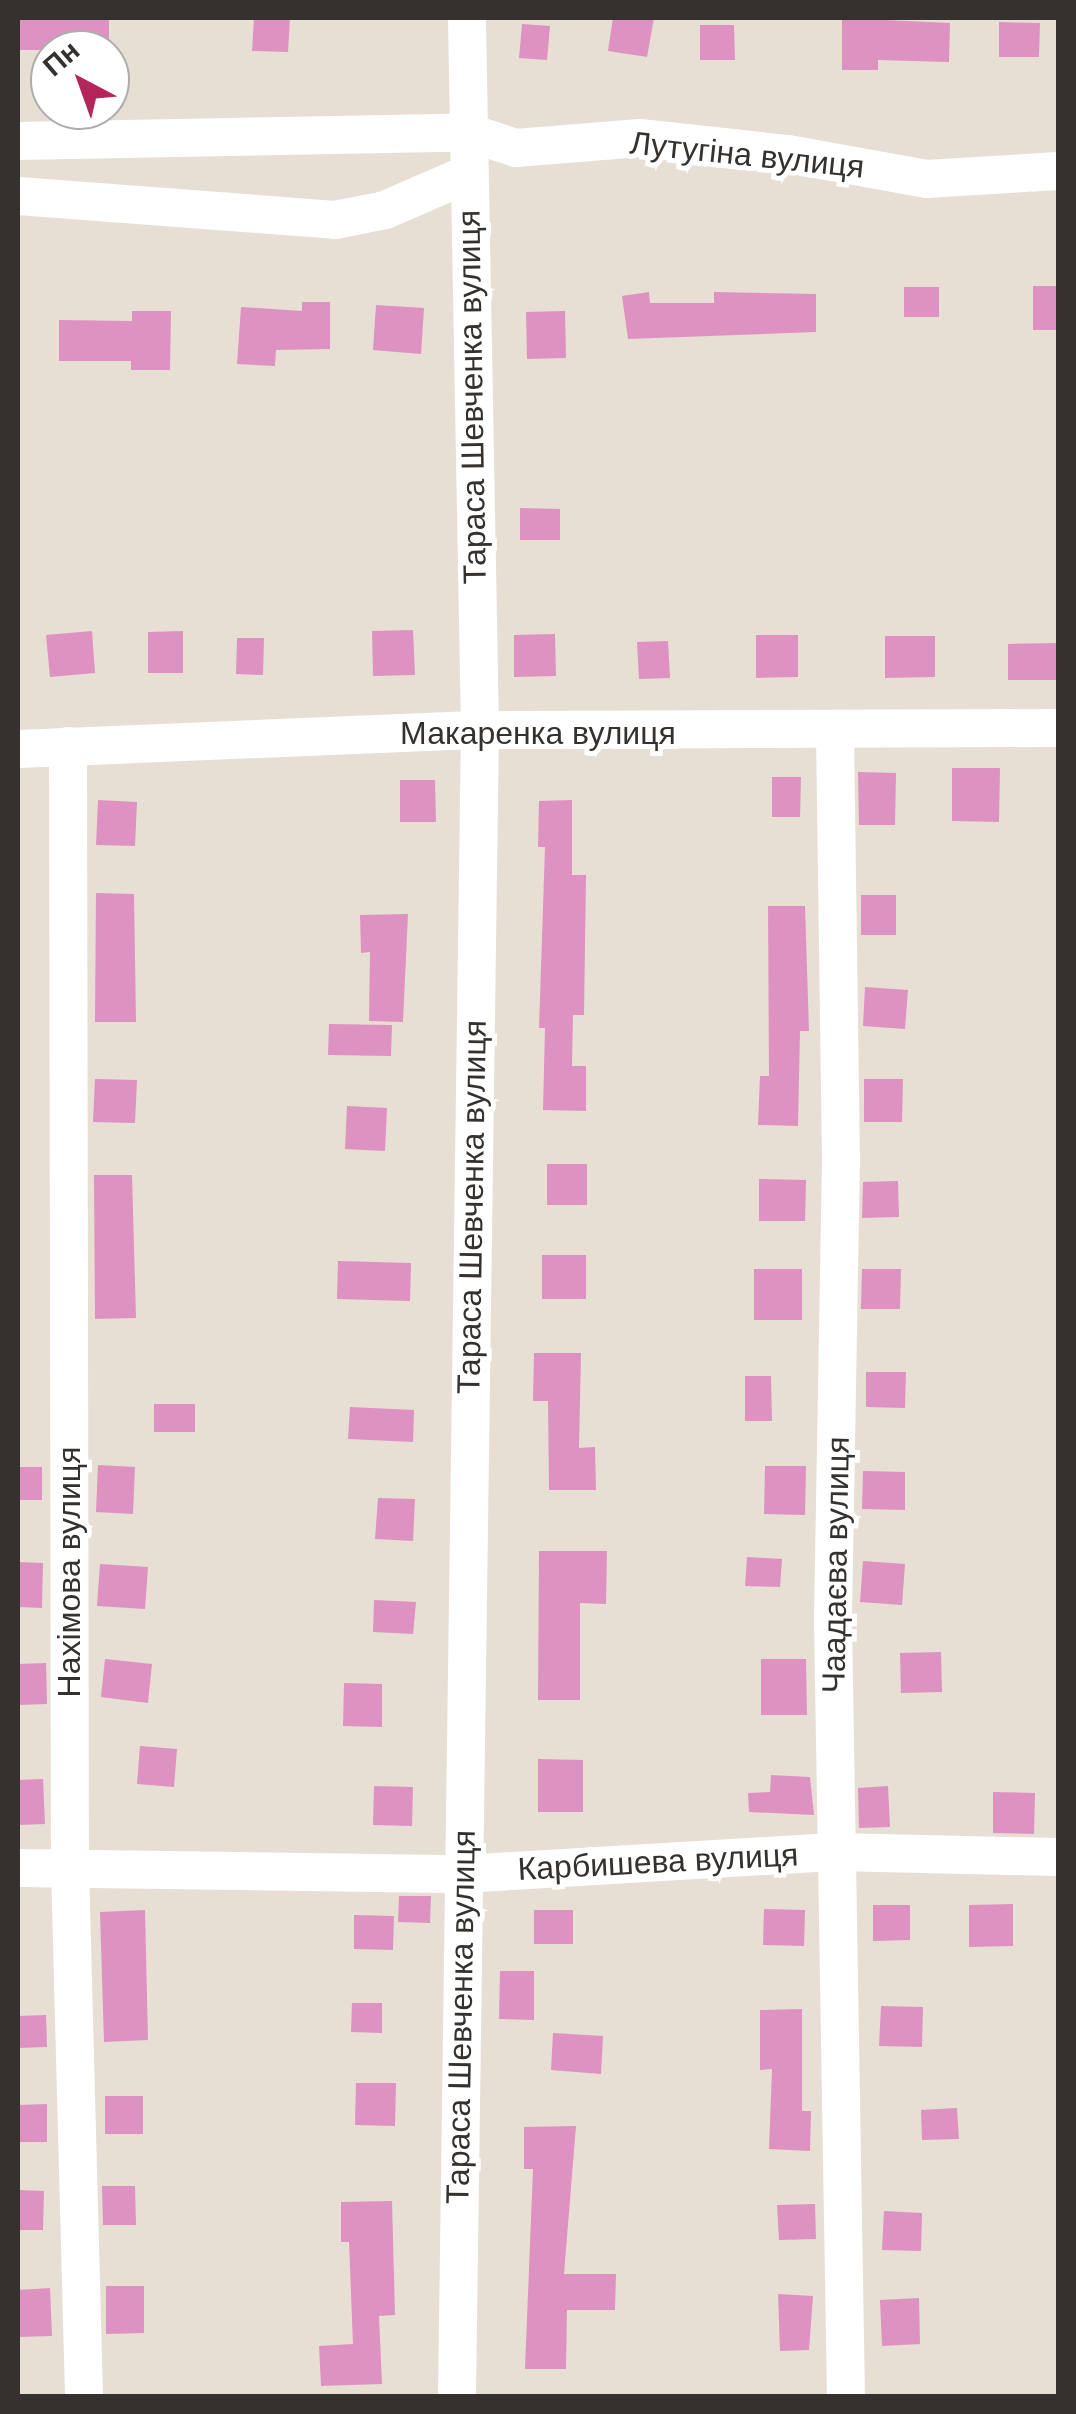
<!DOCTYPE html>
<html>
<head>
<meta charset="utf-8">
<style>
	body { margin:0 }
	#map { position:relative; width:1076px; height:2414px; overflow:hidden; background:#e7ded4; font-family:Helvetica,sans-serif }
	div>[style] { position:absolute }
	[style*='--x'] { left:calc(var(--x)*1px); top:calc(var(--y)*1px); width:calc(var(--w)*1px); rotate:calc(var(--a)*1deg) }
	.building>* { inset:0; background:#de92c1 }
	.street>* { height:38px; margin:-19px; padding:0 19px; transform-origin:19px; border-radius:19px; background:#fff }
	span { translate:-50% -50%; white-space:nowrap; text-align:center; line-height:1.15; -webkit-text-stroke:10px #fff; paint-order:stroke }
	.street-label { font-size:32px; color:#35312e }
	.frame { position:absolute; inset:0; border:20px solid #35312e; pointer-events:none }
	.north { position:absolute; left:30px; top:30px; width:100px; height:100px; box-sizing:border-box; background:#fff; border:2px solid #aeadab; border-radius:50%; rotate:319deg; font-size:28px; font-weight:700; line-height:40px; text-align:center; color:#35312e }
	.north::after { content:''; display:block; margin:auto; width:35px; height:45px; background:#b4265b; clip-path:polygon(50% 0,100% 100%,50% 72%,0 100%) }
</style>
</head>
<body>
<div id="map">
	<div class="building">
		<i style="clip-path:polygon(18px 18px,109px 18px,109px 50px,18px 50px)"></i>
		<i style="clip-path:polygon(254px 18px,290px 18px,288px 52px,252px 51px)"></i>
		<i style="clip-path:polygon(613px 18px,654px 18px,647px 57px,608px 51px)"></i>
		<i style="clip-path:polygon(842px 18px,950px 23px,949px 62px,878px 60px,878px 70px,842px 70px)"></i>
		<i style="clip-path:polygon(999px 22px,1040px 23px,1039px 57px,999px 57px)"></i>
		<i style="clip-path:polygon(522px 24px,550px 26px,547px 60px,519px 58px)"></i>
		<i style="clip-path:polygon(700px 25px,734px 25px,735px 60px,700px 60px)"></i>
		<i style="clip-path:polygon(1033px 286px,1058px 286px,1058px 330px,1033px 330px)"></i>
		<i style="clip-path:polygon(904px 287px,939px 287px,939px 317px,904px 317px)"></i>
		<i style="clip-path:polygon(649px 292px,650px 303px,714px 303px,714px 292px,816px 294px,816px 332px,628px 339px,622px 296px)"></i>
		<i style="clip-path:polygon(302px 302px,330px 302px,330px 349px,276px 350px,275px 366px,237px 364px,241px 307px,302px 311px)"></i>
		<i style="clip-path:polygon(376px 305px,424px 308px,421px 354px,373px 350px)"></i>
		<i style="clip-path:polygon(132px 311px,171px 311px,170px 370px,131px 370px,131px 361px,59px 361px,59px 320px,132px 321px)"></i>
		<i style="clip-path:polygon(565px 311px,566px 358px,527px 359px,526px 312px)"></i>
		<i style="clip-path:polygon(520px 508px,560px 509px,560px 540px,520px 540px)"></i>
		<i style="clip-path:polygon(413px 630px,415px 675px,373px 676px,372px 631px)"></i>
		<i style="clip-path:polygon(92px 631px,95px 673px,50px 677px,46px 635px)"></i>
		<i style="clip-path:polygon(183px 631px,183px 673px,148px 673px,148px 632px)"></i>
		<i style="clip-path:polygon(555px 634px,556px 676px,514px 677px,514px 635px)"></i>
		<i style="clip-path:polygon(756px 635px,798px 635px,798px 677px,756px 678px)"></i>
		<i style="clip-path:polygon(885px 636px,935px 636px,935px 677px,885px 678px)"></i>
		<i style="clip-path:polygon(237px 638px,264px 638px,263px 675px,236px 674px)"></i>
		<i style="clip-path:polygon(668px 641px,670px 678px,639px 679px,637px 642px)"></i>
		<i style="clip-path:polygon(1058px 643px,1058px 680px,1008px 680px,1008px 644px)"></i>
		<i style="clip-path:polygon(952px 768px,1000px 768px,999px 822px,952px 821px)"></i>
		<i style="clip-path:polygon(858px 772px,896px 773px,895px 825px,859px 825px)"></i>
		<i style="clip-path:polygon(772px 777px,801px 777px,800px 817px,772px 817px)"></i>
		<i style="clip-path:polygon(400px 780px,435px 780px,436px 822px,400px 822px)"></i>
		<i style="clip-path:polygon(98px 800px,137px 802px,135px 846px,96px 845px)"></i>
		<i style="clip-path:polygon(572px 800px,572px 875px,586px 875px,584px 1015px,573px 1015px,572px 1066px,586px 1066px,586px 1111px,543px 1110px,545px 1028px,539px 1028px,545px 847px,538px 847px,539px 801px)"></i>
		<i style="clip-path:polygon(96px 893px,134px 894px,136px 1022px,95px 1022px)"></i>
		<i style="clip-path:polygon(861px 895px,896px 895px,896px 935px,861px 935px)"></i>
		<i style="clip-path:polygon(768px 906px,805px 906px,809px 1031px,800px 1031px,798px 1126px,758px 1125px,760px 1076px,769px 1076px)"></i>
		<i style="clip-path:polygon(408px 914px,403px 1022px,369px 1021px,370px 952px,361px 953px,360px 915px)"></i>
		<i style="clip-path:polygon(865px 987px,908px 990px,905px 1029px,863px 1026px)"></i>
		<i style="clip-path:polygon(329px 1024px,392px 1025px,391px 1056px,328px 1055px)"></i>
		<i style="clip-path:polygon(95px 1079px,137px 1080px,135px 1123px,93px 1122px)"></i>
		<i style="clip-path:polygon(864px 1079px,903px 1079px,902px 1122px,864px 1122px)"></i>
		<i style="clip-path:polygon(347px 1106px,387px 1108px,385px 1151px,345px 1149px)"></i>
		<i style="clip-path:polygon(547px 1164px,587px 1164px,587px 1205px,547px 1205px)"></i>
		<i style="clip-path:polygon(94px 1175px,132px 1175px,136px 1318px,95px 1319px)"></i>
		<i style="clip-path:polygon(759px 1179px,806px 1180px,805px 1221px,759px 1221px)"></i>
		<i style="clip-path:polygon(898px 1181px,899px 1217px,862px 1218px,863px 1182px)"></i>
		<i style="clip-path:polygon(542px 1255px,586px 1255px,586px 1299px,542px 1299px)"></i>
		<i style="clip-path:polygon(338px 1261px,411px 1263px,410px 1301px,337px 1299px)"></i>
		<i style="clip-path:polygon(754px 1269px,802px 1269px,802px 1320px,754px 1320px)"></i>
		<i style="clip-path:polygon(862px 1269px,901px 1269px,900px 1309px,861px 1309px)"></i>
		<i style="clip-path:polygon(534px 1353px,581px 1353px,579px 1448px,595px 1447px,596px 1490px,549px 1490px,548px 1401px,533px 1401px)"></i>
		<i style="clip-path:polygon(866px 1372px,906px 1372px,905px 1408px,866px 1407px)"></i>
		<i style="clip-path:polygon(745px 1376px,771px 1376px,772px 1421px,745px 1421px)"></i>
		<i style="clip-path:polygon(154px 1404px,195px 1404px,195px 1432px,154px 1432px)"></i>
		<i style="clip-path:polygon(350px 1407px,414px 1410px,413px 1442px,348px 1439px)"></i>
		<i style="clip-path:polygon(98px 1465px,135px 1467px,133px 1514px,96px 1512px)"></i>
		<i style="clip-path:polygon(765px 1466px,806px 1466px,805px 1515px,764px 1514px)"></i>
		<i style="clip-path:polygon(18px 1467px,42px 1467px,42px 1500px,18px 1500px)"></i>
		<i style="clip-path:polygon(863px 1471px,905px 1472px,905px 1510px,862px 1509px)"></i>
		<i style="clip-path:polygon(378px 1498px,415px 1499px,413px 1541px,375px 1539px)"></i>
		<i style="clip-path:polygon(539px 1551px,607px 1551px,606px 1604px,580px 1603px,580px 1700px,538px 1700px)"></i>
		<i style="clip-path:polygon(747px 1557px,782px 1559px,780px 1587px,745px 1586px)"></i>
		<i style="clip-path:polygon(863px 1561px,905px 1564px,902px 1605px,860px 1602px)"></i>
		<i style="clip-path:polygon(18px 1562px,43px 1563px,42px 1608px,18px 1607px)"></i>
		<i style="clip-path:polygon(100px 1564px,148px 1567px,145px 1609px,97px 1606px)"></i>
		<i style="clip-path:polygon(374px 1600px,416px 1602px,413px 1634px,373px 1632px)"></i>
		<i style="clip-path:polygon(941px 1652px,942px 1692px,901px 1693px,900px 1653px)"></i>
		<i style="clip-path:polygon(105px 1659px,152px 1664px,148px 1703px,101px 1697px)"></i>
		<i style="clip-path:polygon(761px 1659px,806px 1659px,807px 1715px,761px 1715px)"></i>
		<i style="clip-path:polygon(46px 1663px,47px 1704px,18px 1705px,18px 1664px)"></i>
		<i style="clip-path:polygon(344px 1683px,382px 1684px,382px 1727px,343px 1726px)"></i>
		<i style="clip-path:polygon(140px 1746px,177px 1749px,174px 1787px,137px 1784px)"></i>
		<i style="clip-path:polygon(538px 1759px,583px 1760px,583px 1812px,538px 1812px)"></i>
		<i style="clip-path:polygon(771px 1775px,810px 1777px,814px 1815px,749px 1812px,748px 1793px,770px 1792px)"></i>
		<i style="clip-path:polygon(43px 1779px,45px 1824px,18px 1825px,18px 1780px)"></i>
		<i style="clip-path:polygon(374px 1786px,413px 1787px,412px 1826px,373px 1825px)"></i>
		<i style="clip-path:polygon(888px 1786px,890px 1827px,859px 1828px,858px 1788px)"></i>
		<i style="clip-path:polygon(993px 1792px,1035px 1793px,1034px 1834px,993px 1833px)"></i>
		<i style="clip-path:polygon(399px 1896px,431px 1896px,430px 1923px,398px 1922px)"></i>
		<i style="clip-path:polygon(1013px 1904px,1013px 1946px,969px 1947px,969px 1905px)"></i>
		<i style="clip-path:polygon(873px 1905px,910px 1905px,910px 1940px,873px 1941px)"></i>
		<i style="clip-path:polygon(764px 1909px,805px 1910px,804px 1946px,763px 1945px)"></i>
		<i style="clip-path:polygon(145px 1910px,148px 2040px,104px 2042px,100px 1912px)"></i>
		<i style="clip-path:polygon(534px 1910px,573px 1910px,573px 1944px,534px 1944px)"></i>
		<i style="clip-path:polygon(354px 1915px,394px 1916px,393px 1950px,354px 1949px)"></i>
		<i style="clip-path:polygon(500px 1971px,534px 1971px,534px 2020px,499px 2019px)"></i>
		<i style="clip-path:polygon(352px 2003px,382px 2003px,382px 2033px,351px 2032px)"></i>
		<i style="clip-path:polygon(881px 2006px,923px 2007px,922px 2047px,879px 2046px)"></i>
		<i style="clip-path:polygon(802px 2009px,802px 2111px,811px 2111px,810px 2151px,769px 2149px,772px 2069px,760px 2070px,760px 2010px)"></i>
		<i style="clip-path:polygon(46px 2015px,47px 2047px,18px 2048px,18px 2016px)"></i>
		<i style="clip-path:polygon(553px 2033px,603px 2036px,601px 2074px,551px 2070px)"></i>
		<i style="clip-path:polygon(356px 2083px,396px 2083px,395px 2126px,355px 2125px)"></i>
		<i style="clip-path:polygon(105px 2096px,143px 2096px,143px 2134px,105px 2134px)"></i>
		<i style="clip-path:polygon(47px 2104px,47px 2142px,18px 2142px,18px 2105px)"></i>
		<i style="clip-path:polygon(957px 2108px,959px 2139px,922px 2140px,921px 2110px)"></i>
		<i style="clip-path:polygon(576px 2126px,564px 2274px,616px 2274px,615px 2310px,567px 2310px,566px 2369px,525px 2369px,533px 2169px,524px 2169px,524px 2127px)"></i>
		<i style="clip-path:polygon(102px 2186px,135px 2186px,136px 2225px,103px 2225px)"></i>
		<i style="clip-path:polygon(18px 2190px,44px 2191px,43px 2230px,18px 2230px)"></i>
		<i style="clip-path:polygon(392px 2201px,395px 2315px,379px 2316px,382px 2384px,321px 2386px,319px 2346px,353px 2344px,349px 2242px,341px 2242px,341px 2202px)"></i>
		<i style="clip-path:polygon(815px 2204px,816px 2239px,779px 2240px,777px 2205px)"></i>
		<i style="clip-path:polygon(884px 2211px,922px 2213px,921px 2251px,882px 2250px)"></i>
		<i style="clip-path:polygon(106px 2286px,144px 2286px,144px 2333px,106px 2334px)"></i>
		<i style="clip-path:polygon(50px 2288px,52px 2336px,18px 2337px,18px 2290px)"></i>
		<i style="clip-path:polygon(778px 2294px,813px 2296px,809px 2350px,780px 2351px)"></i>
		<i style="clip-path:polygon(919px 2298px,920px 2344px,882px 2346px,880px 2300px)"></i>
	</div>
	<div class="street">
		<i style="--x:18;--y:141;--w:449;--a:-1.1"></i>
		<i style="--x:467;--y:132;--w:52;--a:18.1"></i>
		<i style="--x:516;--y:148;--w:124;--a:-4.6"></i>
		<i style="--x:640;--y:138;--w:149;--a:6.2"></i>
		<i style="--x:788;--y:154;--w:141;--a:10.2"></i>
		<i style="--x:927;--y:179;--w:131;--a:-3.5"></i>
		<i style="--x:18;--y:196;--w:318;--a:4.3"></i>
		<i style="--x:335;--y:220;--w:51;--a:-11.3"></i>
		<i style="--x:385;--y:210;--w:90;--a:-23.4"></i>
		<i style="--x:835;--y:733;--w:426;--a:89.2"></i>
		<i style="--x:841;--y:1159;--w:463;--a:91"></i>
		<i style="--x:833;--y:1622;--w:774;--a:89.04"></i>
		<i style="--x:68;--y:746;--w:1122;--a:89.9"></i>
		<i style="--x:70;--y:1868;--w:528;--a:88.48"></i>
		<i style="--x:18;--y:749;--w:462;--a:-2.4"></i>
		<i style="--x:480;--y:730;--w:578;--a:-0.2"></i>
		<i style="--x:18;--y:1868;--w:444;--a:0.8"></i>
		<i style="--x:462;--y:1874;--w:375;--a:-3.4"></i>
		<i style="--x:836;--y:1852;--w:222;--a:1.3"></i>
		<i style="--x:457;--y:2396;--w:1666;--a:-89.21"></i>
		<i style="--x:480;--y:730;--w:712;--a:-91.05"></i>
	</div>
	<div class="street-label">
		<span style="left:747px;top:155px;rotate:6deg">Лутугіна вулиця</span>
		<span style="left:472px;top:397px;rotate:-91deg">Тараса Шевченка вулиця</span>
		<span style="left:538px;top:733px">Макаренка вулиця</span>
		<span style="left:472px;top:1207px;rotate:-89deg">Тараса Шевченка вулиця</span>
		<span style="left:836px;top:1565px;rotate:-89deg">Чаадаєва вулиця</span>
		<span style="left:69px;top:1572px;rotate:-90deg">Нахімова вулиця</span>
		<span style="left:658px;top:1862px;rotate:-3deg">Карбишева вулиця</span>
		<span style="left:461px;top:2017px;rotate:-89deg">Тараса Шевченка вулиця</span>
	</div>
	<div class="frame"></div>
	<div class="north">Пн</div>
</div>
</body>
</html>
